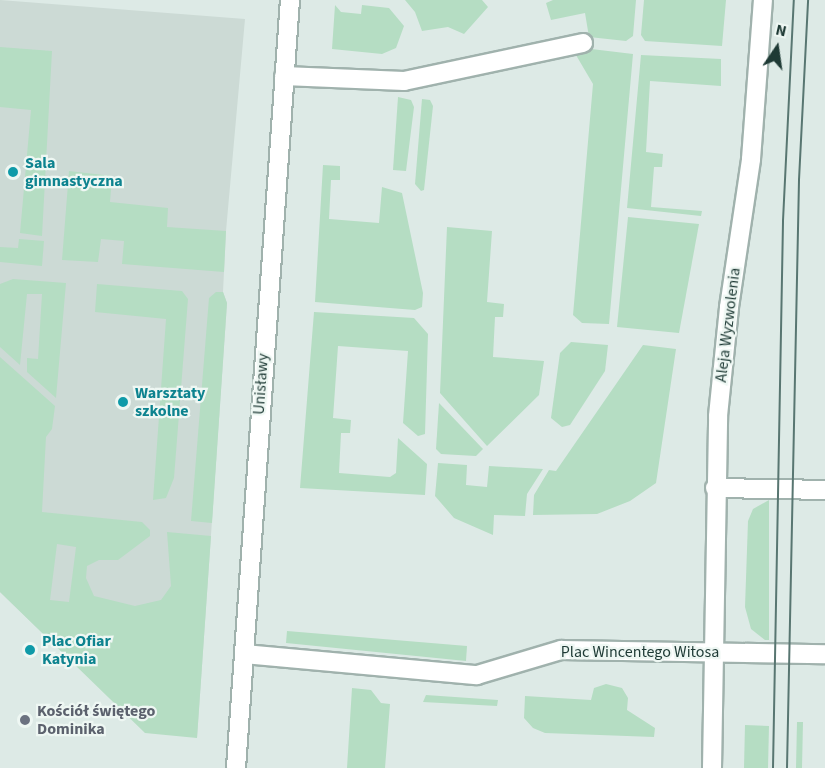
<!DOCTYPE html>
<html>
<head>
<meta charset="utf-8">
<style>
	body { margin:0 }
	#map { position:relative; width:825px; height:768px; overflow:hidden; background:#ddeae6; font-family:"Source Sans 3",sans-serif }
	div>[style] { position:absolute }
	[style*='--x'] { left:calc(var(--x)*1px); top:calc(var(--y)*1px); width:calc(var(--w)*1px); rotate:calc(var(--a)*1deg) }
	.built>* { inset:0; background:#ccdad5 }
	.green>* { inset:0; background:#b5ddc3 }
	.roads { filter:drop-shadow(2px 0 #a0b2ad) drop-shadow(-2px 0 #a0b2ad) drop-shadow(0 2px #a0b2ad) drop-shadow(0 -2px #a0b2ad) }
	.street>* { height:18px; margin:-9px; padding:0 9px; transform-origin:9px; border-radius:9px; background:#fff }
	.secondary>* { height:18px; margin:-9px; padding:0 9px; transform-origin:9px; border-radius:9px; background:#fff }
	.tram>* { height:1.5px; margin:-0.75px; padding:0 0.75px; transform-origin:0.75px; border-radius:0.75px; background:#587671 }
	.dots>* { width:16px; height:16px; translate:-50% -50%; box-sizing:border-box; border:3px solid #eef7f3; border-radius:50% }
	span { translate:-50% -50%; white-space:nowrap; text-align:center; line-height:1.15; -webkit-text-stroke:4.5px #eef7f3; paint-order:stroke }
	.culture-label { font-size:16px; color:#0d838f; font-weight:700 }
	.left { translate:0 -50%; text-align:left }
	.street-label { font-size:16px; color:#1e3a35 }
	.worship-label { font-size:16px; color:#5b616d; font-weight:700 }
	.north { position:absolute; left:747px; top:18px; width:60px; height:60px; -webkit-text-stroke:4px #eef7f3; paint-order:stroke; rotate:13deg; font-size:16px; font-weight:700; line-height:24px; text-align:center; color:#1e3a35 }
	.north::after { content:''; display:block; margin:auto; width:21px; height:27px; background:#1e3a35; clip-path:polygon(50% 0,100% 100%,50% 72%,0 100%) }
</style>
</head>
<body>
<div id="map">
	<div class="built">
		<i style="clip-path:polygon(0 0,245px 19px,226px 231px,223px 292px,227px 303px,197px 738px,87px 676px,0 592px)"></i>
	</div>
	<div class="green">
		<i style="clip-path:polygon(405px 0,482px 0,488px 7px,464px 34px,448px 27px,422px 31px,415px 12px)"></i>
		<i style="clip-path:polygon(553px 0,636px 0,633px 36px,626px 41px,589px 37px,585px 13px,551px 20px,546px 3px)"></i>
		<i style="clip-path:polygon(644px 0,726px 0,722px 46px,645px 41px,641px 35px)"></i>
		<i style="clip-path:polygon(335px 5px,341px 12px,361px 14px,362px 5px,389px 8px,404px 26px,396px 48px,382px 54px,332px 49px)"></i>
		<i style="clip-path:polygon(0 47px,52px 51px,42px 236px,20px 233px,31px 110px,0 107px)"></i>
		<i style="clip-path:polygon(583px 48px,633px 54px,609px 324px,582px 323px,573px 315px,593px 84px,573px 50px)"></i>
		<i style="clip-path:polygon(641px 55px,721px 59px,721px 86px,650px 81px,646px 152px,663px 154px,662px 167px,654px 167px,651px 207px,702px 211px,701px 216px,627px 208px)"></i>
		<i style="clip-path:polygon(398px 97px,411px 100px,414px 107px,406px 171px,393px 170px)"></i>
		<i style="clip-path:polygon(422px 99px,430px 100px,433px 106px,424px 190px,421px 191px,415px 184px)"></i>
		<i style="clip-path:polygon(323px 165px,340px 166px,340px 180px,331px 180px,329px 219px,379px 223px,382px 187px,402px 193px,423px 293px,422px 307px,415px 310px,315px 302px)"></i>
		<i style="clip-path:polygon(69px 171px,112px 176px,110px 202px,168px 208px,167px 227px,226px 231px,224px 272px,122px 264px,124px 241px,101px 239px,98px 262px,62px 260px)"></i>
		<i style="clip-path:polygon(628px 217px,699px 224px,679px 333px,617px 327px)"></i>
		<i style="clip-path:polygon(447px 227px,492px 231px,487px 302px,504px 304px,503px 317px,495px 317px,493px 357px,544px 361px,539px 395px,487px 446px,440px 393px)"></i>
		<i style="clip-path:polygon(19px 239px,44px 241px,42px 266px,0 262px,0 247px,18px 248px)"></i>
		<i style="clip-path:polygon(13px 279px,66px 283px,56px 398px,27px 372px,27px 358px,38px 359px,42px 294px,27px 294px,20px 365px,0 347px,0 284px)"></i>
		<i style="clip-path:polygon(97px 284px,182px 291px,188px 299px,174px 478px,166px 498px,153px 500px,166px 319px,95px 312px)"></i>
		<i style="clip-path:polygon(216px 292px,223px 292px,227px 303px,212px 523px,191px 521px,209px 298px)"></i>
		<i style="clip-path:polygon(314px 312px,414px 318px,428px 334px,425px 434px,418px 436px,403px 423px,408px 351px,338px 346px,333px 418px,351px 420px,350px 433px,341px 433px,339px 473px,390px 477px,396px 473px,398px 438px,427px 464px,425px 495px,300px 488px)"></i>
		<i style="clip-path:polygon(571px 342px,608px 345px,605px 371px,570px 425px,562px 427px,551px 418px,560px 353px)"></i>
		<i style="clip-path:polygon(643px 345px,676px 349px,656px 483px,630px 501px,597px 514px,533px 515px,534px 495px,549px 470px,556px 471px)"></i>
		<i style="clip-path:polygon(evenodd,0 357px,55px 406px,52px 429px,46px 437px,42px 512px,142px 522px,150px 530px,150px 536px,118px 560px,99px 560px,87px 566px,86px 578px,94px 596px,135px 606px,161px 600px,171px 586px,167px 532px,211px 536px,197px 738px,145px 733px,0 592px,0 357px,57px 544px,76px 547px,69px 602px,50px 600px,57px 544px)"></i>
		<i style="clip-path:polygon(439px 403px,483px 449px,476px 456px,441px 454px,436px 449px)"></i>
		<i style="clip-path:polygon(438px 463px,467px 465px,466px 485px,487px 487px,489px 466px,543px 469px,527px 494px,525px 516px,494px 515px,493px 535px,454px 518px,435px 496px)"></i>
		<i style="clip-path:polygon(769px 500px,769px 640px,765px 640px,751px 629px,745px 607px,748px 521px,753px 509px)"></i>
		<i style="clip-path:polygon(287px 631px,467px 646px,466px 661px,286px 643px)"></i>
		<i style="clip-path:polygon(606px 684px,622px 688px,628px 698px,627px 710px,655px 728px,654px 737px,545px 733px,533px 728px,524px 718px,525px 696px,591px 700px,594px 688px)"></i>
		<i style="clip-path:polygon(352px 688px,371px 690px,381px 703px,390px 704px,385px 768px,347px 768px)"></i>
		<i style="clip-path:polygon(426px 695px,498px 700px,497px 706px,423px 702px)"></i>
		<i style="clip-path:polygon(797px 722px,803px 722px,802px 768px,796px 768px)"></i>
		<i style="clip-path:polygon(745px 725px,769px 726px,768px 768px,744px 768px)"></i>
	</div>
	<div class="roads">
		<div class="street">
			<i style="--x:284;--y:76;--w:120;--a:2.4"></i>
			<i style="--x:404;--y:81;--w:183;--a:-12"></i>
			<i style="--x:715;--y:488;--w:110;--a:1"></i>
			<i style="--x:244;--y:654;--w:234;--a:5.2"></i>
			<i style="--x:477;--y:675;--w:88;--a:-16.6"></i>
			<i style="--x:561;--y:650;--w:264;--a:0.9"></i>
			<i style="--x:236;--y:768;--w:770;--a:-85.98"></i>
		</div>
		<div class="secondary">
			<i style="--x:712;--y:768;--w:352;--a:-89"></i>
			<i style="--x:718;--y:416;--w:110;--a:-84.2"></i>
			<i style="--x:729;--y:307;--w:150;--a:-81.5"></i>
			<i style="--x:751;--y:159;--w:159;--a:-85.7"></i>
		</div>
	</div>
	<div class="tram">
		<i style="--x:773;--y:768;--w:547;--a:-88.95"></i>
		<i style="--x:783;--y:221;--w:221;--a:-87.2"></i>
		<i style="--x:787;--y:768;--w:588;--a:-88.83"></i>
		<i style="--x:799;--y:180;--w:180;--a:-87.1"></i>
	</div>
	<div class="dots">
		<i style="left:13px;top:172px;background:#0f9aa8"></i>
		<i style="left:123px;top:402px;background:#0f9aa8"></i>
		<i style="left:30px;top:650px;background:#0f9aa8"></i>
		<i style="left:25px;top:720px;background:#6b7280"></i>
	</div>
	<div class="culture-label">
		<span class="left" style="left:25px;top:172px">Sala<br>gimnastyczna</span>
		<span class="left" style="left:135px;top:402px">Warsztaty<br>szkolne</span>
		<span class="left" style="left:42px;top:650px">Plac Ofiar<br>Katynia</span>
	</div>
	<div class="street-label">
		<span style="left:728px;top:325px;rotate:-83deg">Aleja Wyzwolenia</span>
		<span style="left:261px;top:384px;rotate:-86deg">Unisławy</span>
		<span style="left:640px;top:652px">Plac Wincentego Witosa</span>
	</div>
	<div class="worship-label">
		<span class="left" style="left:37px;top:720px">Kościół świętego<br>Dominika</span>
	</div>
	<div class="north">N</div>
</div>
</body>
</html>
